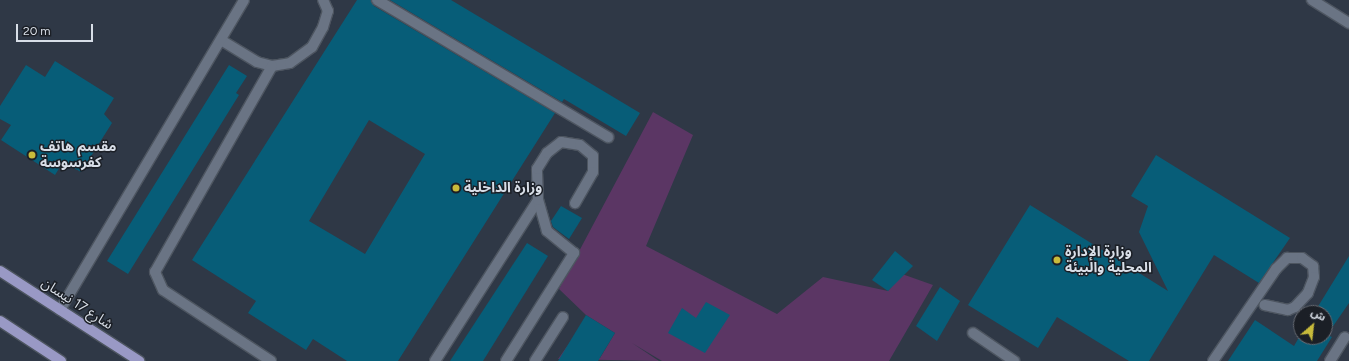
<!DOCTYPE html>
<html>
<head>
<meta charset="utf-8">
<style>
	body { margin:0 }
	#map { position:relative; width:1349px; height:361px; overflow:hidden; background:#2f3846; font-family:Figtree,"Noto Sans Arabic",sans-serif }
	div>[style] { position:absolute }
	[style*='--x'] { left:calc(var(--x)*1px); top:calc(var(--y)*1px); width:calc(var(--w)*1px); rotate:calc(var(--a)*1deg) }
	.green>* { inset:0; background:#5b3664 }
	.building>* { inset:0; background:#075d78 }
	.roads { filter:drop-shadow(1px 0 #4d5560) drop-shadow(-1px 0 #4d5560) drop-shadow(0 1px #4d5560) drop-shadow(0 -1px #4d5560) }
	.lane>* { height:10px; margin:-5px; padding:0 5px; transform-origin:5px; border-radius:5px; background:#6a7484 }
	.street>* { height:10px; margin:-5px; padding:0 5px; transform-origin:5px; border-radius:5px; background:#6a7484 }
	.primary>* { height:10px; margin:-5px; padding:0 5px; transform-origin:5px; border-radius:5px; background:#9999c5 }
	.dots>* { width:11px; height:11px; translate:-50% -50%; box-sizing:border-box; border:2px solid #1b1f26; border-radius:50% }
	span { translate:-50% -50%; white-space:nowrap; text-align:center; line-height:1.15; -webkit-text-stroke:3px #1b1f26; paint-order:stroke }
	.poi-label { font-size:14px; color:#d8dee7; font-weight:700 }
	.left { translate:0 -50%; text-align:left }
	.street-label { font-size:14px; color:#d8dee7 }
	.north { position:absolute; left:1293px; top:305px; width:40px; height:40px; box-sizing:border-box; background:#1b1f26; border:1px solid #676b73; border-radius:50%; rotate:28deg; font-size:11px; font-weight:700; line-height:16px; text-align:center; color:#d8dee7 }
	.north::after { content:''; display:block; margin:auto; width:14px; height:18px; background:#c8bb3b; clip-path:polygon(50% 0,100% 100%,50% 72%,0 100%) }
	.scale { position:absolute; left:16px; top:24px; width:77px; height:18px; box-sizing:border-box; border:2px solid #d8dee7; border-top:0; padding-left:5px; font-size:12px; line-height:14px; white-space:nowrap; color:#d8dee7; -webkit-text-stroke:3px #1b1f26; paint-order:stroke }
</style>
</head>
<body>
<div id="map">
	<div class="green">
		<i style="clip-path:polygon(653px 112px,693px 135px,646px 246px,777px 314px,823px 277px,888px 291px,902px 274px,933px 285px,889px 361px,662px 361px,632px 343px,659px 361px,558px 359px,571px 341px,600px 358px,615px 333px,586px 315px,559px 289px)"></i>
	</div>
	<div class="building">
		<i style="clip-path:polygon(evenodd,357px 0,371px 0,374px 6px,555px 113px,398px 361px,347px 361px,313px 339px,306px 350px,248px 313px,256px 301px,192px 260px,357px 0,369px 120px,425px 154px,365px 254px,309px 221px,369px 120px)"></i>
		<i style="clip-path:polygon(390px 0,451px 0,640px 113px,626px 136px,564px 99px,562px 102px)"></i>
		<i style="clip-path:polygon(55px 61px,114px 98px,104px 114px,112px 123px,81px 172px,63px 162px,55px 175px,1px 140px,11px 125px,0 119px,0 106px,26px 65px,45px 77px)"></i>
		<i style="clip-path:polygon(229px 65px,247px 76px,236px 93px,239px 95px,128px 274px,107px 261px)"></i>
		<i style="clip-path:polygon(1156px 155px,1290px 238px,1259px 283px,1214px 255px,1149px 361px,1129px 361px,1057px 317px,1038px 348px,968px 305px,1030px 205px,1168px 291px,1139px 232px,1148px 206px,1131px 196px)"></i>
		<i style="clip-path:polygon(561px 206px,582px 218px,569px 239px,553px 227px,551px 221px)"></i>
		<i style="clip-path:polygon(527px 243px,548px 256px,483px 361px,450px 361px)"></i>
		<i style="clip-path:polygon(895px 251px,913px 266px,888px 291px,872px 280px)"></i>
		<i style="clip-path:polygon(1349px 256px,1349px 303px,1327px 335px,1332px 337px,1317px 361px,1228px 361px,1255px 320px,1294px 346px,1301px 334px,1301px 337px,1325px 337px,1325px 313px,1314px 313px)"></i>
		<i style="clip-path:polygon(940px 287px,960px 301px,937px 341px,916px 326px)"></i>
		<i style="clip-path:polygon(706px 302px,730px 315px,705px 353px,668px 333px,682px 308px,696px 318px)"></i>
		<i style="clip-path:polygon(586px 315px,615px 333px,598px 361px,558px 361px)"></i>
	</div>
	<div class="roads">
		<div class="lane">
			<i style="--x:377;--y:0;--w:269;--a:30.7"></i>
			<i style="--x:1312;--y:0;--w:44;--a:31.9"></i>
			<i style="--x:221;--y:40;--w:42;--a:31.4"></i>
			<i style="--x:257;--y:62;--w:16;--a:15"></i>
			<i style="--x:272;--y:66;--w:18;--a:-9"></i>
			<i style="--x:290;--y:63;--w:27;--a:-36"></i>
			<i style="--x:312;--y:47;--w:23;--a:-61"></i>
			<i style="--x:323;--y:27;--w:17;--a:-73"></i>
			<i style="--x:328;--y:11;--w:12;--a:-114"></i>
			<i style="--x:973;--y:333;--w:50;--a:34.3"></i>
			<i style="--x:271;--y:361;--w:129;--a:-146.7"></i>
			<i style="--x:163;--y:290;--w:20;--a:-114"></i>
			<i style="--x:155;--y:272;--w:237;--a:-60.4"></i>
			<i style="--x:435;--y:361;--w:191;--a:-57.4"></i>
			<i style="--x:506;--y:361;--w:128;--a:-57.8"></i>
			<i style="--x:574;--y:253;--w:35;--a:-141"></i>
			<i style="--x:547;--y:231;--w:32;--a:-106"></i>
			<i style="--x:538;--y:200;--w:31;--a:-92"></i>
			<i style="--x:537;--y:169;--w:19;--a:-58"></i>
			<i style="--x:547;--y:153;--w:18;--a:-38"></i>
			<i style="--x:561;--y:142;--w:19;--a:9"></i>
			<i style="--x:580;--y:145;--w:17;--a:40"></i>
			<i style="--x:593;--y:156;--w:16;--a:90"></i>
			<i style="--x:593;--y:172;--w:36;--a:120"></i>
			<i style="--x:535;--y:361;--w:52;--a:-57.5"></i>
			<i style="--x:1213;--y:361;--w:112;--a:-55.6"></i>
			<i style="--x:1276;--y:269;--w:16;--a:-45"></i>
			<i style="--x:1287;--y:258;--w:15;--a:0"></i>
			<i style="--x:1302;--y:258;--w:14;--a:36"></i>
			<i style="--x:1313;--y:266;--w:11;--a:85"></i>
			<i style="--x:1314;--y:277;--w:17;--a:111"></i>
			<i style="--x:1308;--y:293;--w:19;--a:133"></i>
			<i style="--x:1295;--y:307;--w:8;--a:157"></i>
			<i style="--x:1288;--y:310;--w:24;--a:-168"></i>
			<i style="--x:1330;--y:361;--w:28;--a:-58"></i>
		</div>
		<div class="street">
			<i style="--x:60;--y:310;--w:360;--a:-59.3"></i>
		</div>
		<div class="primary">
			<i style="--x:0;--y:271;--w:166;--a:32.9"></i>
			<i style="--x:0;--y:321;--w:73;--a:33.3"></i>
		</div>
	</div>
	<div class="dots">
		<i style="left:32px;top:155px;background:#c8bb3b"></i>
		<i style="left:456px;top:188px;background:#c8bb3b"></i>
		<i style="left:1057px;top:260px;background:#c8bb3b"></i>
	</div>
	<div class="poi-label">
		<span class="left" style="left:40px;top:155px">مقسم هاتف<br>كفرسوسة</span>
		<span class="left" style="left:464px;top:188px">وزارة الداخلية</span>
		<span class="left" style="left:1065px;top:260px">وزارة الإدارة<br>المحلية والبيئة</span>
	</div>
	<div class="street-label">
		<span style="left:77px;top:304px;rotate:33deg">شارع 17 نيسان</span>
	</div>
	<div class="north">ش</div>
	<div class="scale">20 m</div>
</div>
</body>
</html>
